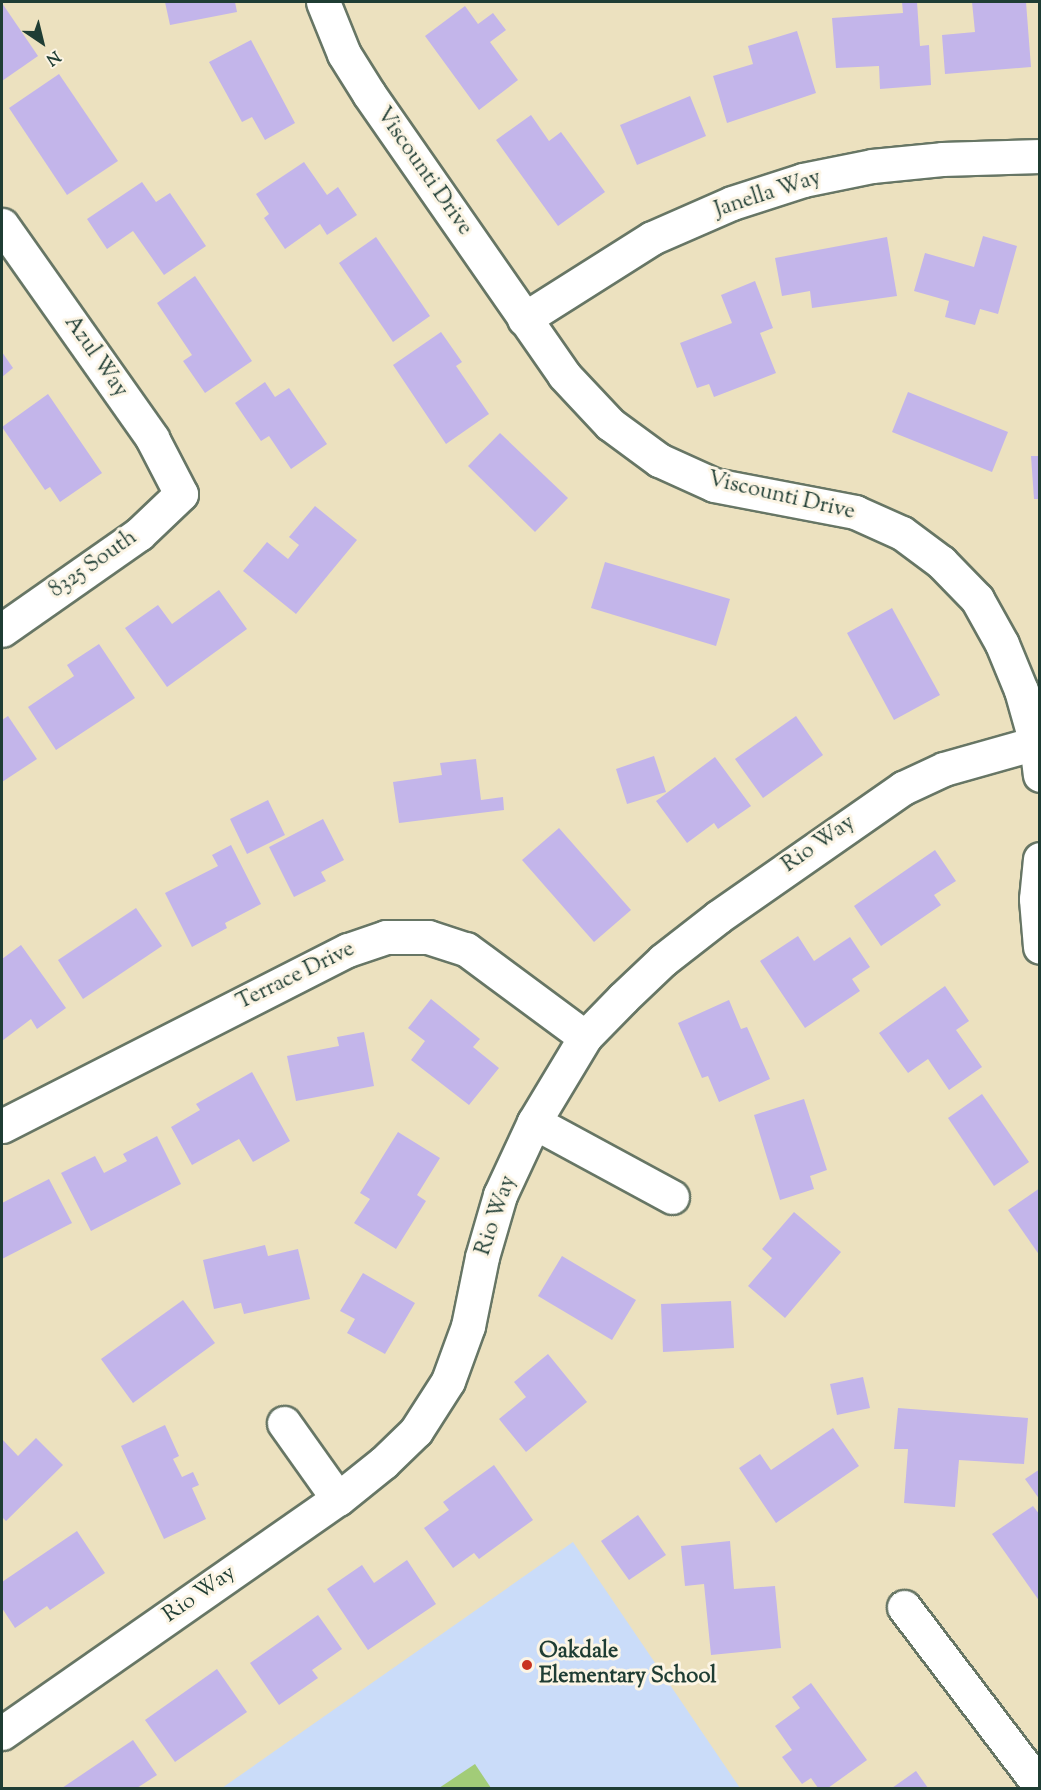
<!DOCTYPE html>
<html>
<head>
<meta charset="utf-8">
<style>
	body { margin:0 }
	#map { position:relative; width:1041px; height:1790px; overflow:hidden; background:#ece1bf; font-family:"Sorts Mill Goudy",serif }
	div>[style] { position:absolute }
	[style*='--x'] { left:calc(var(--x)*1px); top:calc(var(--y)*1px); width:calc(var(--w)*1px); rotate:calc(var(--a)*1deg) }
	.built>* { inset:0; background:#cadcf9 }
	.green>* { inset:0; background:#a2cc78 }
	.building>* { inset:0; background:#c3b5ea }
	.roads { filter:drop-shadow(2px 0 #677665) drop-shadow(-2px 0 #677665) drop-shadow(0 2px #677665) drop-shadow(0 -2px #677665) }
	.minor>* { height:33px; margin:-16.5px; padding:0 16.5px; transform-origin:16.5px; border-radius:16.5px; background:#fff }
	.dots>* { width:16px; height:16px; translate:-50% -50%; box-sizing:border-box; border:3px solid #fcf5e5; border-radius:50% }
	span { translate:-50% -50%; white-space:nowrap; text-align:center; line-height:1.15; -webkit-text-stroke:6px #fcf5e5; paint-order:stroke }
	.street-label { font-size:22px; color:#1f3d34 }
	.poi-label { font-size:22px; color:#1f3d34; font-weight:700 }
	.left { translate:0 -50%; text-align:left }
	.frame { position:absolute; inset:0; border:3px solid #1f3d34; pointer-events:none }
	.north { position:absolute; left:12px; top:12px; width:60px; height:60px; -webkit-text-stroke:4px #fcf5e5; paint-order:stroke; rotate:145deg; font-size:16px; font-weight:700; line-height:24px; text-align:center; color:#1f3d34 }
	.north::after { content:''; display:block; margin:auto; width:21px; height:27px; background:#1f3d34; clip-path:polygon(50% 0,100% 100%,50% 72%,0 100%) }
</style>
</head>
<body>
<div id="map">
	<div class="built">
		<i style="clip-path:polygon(573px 1542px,740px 1788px,222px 1788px)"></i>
	</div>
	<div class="green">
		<i style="clip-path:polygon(475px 1764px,491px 1788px,439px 1788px)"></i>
	</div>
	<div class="building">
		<i style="clip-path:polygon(165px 2px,235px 2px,237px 12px,170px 25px)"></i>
		<i style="clip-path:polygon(902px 2px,917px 2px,920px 46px,929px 45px,931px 85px,880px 89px,879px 66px,836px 68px,832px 18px,903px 13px)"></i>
		<i style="clip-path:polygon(972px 2px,1026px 2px,1031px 67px,945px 74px,942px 35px,975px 32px)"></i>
		<i style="clip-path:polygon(2px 3px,38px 56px,2px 81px)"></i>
		<i style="clip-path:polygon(465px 6px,478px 24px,493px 13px,506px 30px,490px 42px,518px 80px,479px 110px,425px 36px)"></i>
		<i style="clip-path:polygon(797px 31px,816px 93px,727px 123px,713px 76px,753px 64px,748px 46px)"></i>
		<i style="clip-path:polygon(251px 40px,295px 123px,265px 140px,252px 117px,242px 122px,209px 62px)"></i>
		<i style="clip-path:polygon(59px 74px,118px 161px,67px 195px,9px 108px)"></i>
		<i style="clip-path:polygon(690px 96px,706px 136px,637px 165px,620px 125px)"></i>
		<i style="clip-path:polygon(531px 115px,549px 141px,561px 132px,605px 192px,558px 226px,496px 140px)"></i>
		<i style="clip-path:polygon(304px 162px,327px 195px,338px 187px,357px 215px,327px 235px,320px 224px,285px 249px,264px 218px,269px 214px,256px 194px)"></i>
		<i style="clip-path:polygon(142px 182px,156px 202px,170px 193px,206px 246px,164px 275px,133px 231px,107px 249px,87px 219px)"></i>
		<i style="clip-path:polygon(983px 236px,1017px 246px,998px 314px,980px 309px,975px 325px,945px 317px,949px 301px,914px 291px,925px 253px,974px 267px)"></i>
		<i style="clip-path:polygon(376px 237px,430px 316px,393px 342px,339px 263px)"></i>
		<i style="clip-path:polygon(887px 237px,897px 296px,812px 308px,810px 291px,782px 296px,775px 258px)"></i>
		<i style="clip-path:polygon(195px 276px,252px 361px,205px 393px,183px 361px,192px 355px,157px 303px)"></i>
		<i style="clip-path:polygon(755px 281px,773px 328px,760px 333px,776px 373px,714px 397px,709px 384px,697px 388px,680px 343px,732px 323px,721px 295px)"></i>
		<i style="clip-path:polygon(441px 332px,462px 362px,456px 366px,489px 414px,446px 444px,393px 365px)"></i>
		<i style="clip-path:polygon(2px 352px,13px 368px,2px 377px)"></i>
		<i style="clip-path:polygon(265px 382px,275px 397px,289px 388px,327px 444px,291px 469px,269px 436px,261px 441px,235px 403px)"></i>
		<i style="clip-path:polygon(908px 392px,1008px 432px,992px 472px,892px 432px)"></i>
		<i style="clip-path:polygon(48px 394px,102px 473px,60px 502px,50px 487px,45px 490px,2px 427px)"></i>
		<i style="clip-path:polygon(500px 433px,568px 498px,535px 532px,468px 466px)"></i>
		<i style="clip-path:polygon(1031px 456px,1040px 456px,1040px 499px,1034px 499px)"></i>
		<i style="clip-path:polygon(315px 506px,357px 540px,296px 614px,243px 571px,267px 542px,288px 559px,299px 545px,289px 537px)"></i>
		<i style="clip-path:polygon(605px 562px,730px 599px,716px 646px,591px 608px)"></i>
		<i style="clip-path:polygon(219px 590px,247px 629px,167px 687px,125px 628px,158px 605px,172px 624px)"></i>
		<i style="clip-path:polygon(892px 608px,940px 695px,894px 720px,847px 633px)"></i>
		<i style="clip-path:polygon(99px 644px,135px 698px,56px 750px,28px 707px,74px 676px,67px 665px)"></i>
		<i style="clip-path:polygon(8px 716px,37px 759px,2px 782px,2px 720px)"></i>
		<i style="clip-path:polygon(796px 716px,823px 755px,763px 798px,735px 759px)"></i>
		<i style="clip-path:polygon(654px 756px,666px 792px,627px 804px,616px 769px)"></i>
		<i style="clip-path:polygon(715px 757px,751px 806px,718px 829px,714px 823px,687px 843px,656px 801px)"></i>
		<i style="clip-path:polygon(476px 759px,481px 800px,503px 797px,504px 810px,399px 823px,393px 782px,442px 775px,440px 763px)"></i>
		<i style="clip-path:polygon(268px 800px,285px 835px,247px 854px,230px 819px)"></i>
		<i style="clip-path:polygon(323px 819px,344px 860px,321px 872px,326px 881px,294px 897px,269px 847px)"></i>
		<i style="clip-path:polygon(559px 828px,631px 910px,594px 942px,522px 860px)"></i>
		<i style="clip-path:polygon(231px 845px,261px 904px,225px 923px,227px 928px,192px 947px,165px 893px,218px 866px,212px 855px)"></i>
		<i style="clip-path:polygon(935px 850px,956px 881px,934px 895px,941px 905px,881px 946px,854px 906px)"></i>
		<i style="clip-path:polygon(136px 908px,162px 946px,83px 999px,58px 960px)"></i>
		<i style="clip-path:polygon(798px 936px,814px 961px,850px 937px,870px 967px,852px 979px,860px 991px,805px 1028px,760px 961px)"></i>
		<i style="clip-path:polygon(21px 945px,66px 1008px,37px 1029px,31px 1019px,2px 1041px,2px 959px)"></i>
		<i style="clip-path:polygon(945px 986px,969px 1021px,956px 1030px,982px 1067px,949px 1090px,928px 1059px,908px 1073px,879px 1033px)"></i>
		<i style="clip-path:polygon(431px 999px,480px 1039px,473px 1047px,499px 1068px,469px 1105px,411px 1060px,425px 1041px,408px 1028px)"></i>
		<i style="clip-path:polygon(729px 1000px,741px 1029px,747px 1027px,770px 1079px,719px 1102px,708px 1076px,702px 1078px,678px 1023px)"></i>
		<i style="clip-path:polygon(364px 1032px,374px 1086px,296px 1101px,287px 1056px,339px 1046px,337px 1037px)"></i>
		<i style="clip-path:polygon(252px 1072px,290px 1141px,253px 1162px,239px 1139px,192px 1165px,171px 1127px,200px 1110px,196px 1104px)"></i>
		<i style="clip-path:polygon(982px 1094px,1029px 1162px,994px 1186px,948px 1118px)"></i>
		<i style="clip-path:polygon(804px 1099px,827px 1170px,810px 1176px,814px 1189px,780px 1200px,754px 1115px)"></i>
		<i style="clip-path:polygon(398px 1132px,440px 1158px,417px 1195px,426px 1201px,396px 1249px,354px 1223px,370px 1199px,360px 1193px)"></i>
		<i style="clip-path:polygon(157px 1136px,181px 1184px,91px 1231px,61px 1173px,95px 1156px,104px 1173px,127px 1161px,123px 1154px)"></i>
		<i style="clip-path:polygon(49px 1179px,72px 1223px,2px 1259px,2px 1203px)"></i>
		<i style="clip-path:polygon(1040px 1188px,1040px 1256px,1008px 1210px)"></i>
		<i style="clip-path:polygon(794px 1212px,841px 1252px,785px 1318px,748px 1286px,772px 1258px,762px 1249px)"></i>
		<i style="clip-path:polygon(265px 1245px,268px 1256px,298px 1249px,310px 1299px,244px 1314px,241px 1303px,214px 1309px,203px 1260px)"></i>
		<i style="clip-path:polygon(562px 1256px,636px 1300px,612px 1340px,538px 1296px)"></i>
		<i style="clip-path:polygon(363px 1273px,415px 1303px,385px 1354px,347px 1333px,355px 1319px,340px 1311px)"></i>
		<i style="clip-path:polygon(183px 1300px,215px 1343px,133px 1403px,101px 1359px)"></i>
		<i style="clip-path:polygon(731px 1301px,734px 1348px,663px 1352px,661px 1304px)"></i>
		<i style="clip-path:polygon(548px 1354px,587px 1402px,526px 1452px,499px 1419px,526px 1397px,514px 1382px)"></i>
		<i style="clip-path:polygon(863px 1377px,870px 1408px,837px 1415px,830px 1384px)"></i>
		<i style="clip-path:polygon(898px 1408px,1028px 1418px,1024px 1464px,959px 1460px,955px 1507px,904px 1503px,908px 1449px,894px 1449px)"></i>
		<i style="clip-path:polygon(165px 1425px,179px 1456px,173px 1459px,182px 1477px,193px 1472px,199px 1485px,192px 1488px,206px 1519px,164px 1539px,121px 1446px)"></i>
		<i style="clip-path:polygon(833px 1428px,859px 1466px,776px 1523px,739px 1468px,760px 1454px,771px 1470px)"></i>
		<i style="clip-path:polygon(36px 1438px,63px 1465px,6px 1521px,2px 1517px,2px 1439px,18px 1456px)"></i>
		<i style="clip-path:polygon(494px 1465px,533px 1520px,479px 1559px,474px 1553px,453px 1568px,424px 1528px,449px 1510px,443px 1502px)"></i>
		<i style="clip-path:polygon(1040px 1469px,1040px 1500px,1025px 1479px)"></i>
		<i style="clip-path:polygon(1033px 1506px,1040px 1515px,1040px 1602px,992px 1534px)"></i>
		<i style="clip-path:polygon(638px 1515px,666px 1555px,629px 1580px,601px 1541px)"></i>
		<i style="clip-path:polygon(77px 1531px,105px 1573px,50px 1610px,47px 1606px,15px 1628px,2px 1608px,2px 1582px)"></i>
		<i style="clip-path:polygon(730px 1541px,734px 1589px,775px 1586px,781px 1648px,711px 1655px,704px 1584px,685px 1586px,681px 1546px)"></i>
		<i style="clip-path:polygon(407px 1560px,436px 1604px,368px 1650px,327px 1589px,362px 1565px,374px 1583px)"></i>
		<i style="clip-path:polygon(318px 1615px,342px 1649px,312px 1670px,318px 1678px,279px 1705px,250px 1663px)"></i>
		<i style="clip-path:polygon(217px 1669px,247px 1712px,175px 1762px,145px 1720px)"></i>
		<i style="clip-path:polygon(811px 1683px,867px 1760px,828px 1788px,818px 1788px,811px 1778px,802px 1784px,782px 1757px,792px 1750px,775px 1726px,800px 1708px,792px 1697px)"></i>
		<i style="clip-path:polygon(133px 1740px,157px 1775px,137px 1788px,62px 1788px)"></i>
		<i style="clip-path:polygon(916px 1771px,928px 1788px,892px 1788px)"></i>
	</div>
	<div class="roads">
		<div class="minor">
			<i style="--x:323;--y:2;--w:56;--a:68"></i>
			<i style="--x:344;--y:54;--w:47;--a:58"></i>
			<i style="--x:369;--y:94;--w:342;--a:55.2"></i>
			<i style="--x:564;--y:375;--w:67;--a:46.8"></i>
			<i style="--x:610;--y:424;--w:61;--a:36.3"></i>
			<i style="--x:659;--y:460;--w:60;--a:24.4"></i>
			<i style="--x:714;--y:485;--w:144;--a:10.8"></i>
			<i style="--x:855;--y:512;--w:51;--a:24.1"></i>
			<i style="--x:902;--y:533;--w:49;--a:36.6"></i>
			<i style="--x:941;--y:562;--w:52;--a:45.8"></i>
			<i style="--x:977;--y:599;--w:51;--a:60.9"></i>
			<i style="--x:1002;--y:644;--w:50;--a:67.6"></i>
			<i style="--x:1021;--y:690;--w:55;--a:74.2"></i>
			<i style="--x:1036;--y:743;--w:32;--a:83"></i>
			<i style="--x:2;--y:225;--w:261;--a:54.8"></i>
			<i style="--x:152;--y:438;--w:63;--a:62.6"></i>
			<i style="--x:181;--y:494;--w:58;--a:136.4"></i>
			<i style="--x:139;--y:534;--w:167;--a:145"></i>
			<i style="--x:524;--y:319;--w:151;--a:-32.3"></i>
			<i style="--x:652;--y:238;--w:87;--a:-23.6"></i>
			<i style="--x:732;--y:203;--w:75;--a:-17.9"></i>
			<i style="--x:803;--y:180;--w:70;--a:-11.5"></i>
			<i style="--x:872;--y:166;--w:70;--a:-5.7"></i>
			<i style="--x:942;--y:159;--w:98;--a:-1.8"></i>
			<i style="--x:1040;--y:859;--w:40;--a:95.7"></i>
			<i style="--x:1036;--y:899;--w:48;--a:85.2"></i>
			<i style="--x:534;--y:1122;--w:157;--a:28.5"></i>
			<i style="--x:2;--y:1126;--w:388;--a:-27"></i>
			<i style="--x:348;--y:950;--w:40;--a:-18.9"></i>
			<i style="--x:386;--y:937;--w:42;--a:0"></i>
			<i style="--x:428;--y:937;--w:40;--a:18"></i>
			<i style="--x:466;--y:949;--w:148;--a:36.5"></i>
			<i style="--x:284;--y:1423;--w:93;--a:54.6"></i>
			<i style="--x:904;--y:1607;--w:225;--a:52.8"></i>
			<i style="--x:2;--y:1733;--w:409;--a:-34.9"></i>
			<i style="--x:338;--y:1499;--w:58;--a:-38.7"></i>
			<i style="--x:383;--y:1463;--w:46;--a:-44.1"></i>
			<i style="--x:416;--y:1431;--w:59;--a:-57.4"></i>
			<i style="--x:448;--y:1381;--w:59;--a:-70"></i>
			<i style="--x:468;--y:1326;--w:70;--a:-78.5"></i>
			<i style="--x:482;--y:1257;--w:65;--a:-73.8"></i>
			<i style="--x:500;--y:1195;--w:81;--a:-65"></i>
			<i style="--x:534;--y:1122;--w:99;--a:-59"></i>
			<i style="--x:585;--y:1037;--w:54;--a:-45.7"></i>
			<i style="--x:623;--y:998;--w:55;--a:-43.5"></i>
			<i style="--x:663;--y:960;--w:70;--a:-38"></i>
			<i style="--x:718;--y:917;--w:226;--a:-34.9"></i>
			<i style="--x:903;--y:788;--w:45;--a:-24.9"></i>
			<i style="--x:944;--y:769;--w:96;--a:-15.8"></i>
		</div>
	</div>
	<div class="dots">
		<i style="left:527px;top:1665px;background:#c8321e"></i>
	</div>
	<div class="street-label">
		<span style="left:423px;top:172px;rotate:55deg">Viscounti Drive</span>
		<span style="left:768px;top:195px;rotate:-18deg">Janella Way</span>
		<span style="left:95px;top:357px;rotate:55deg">Azul Way</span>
		<span style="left:781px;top:497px;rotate:13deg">Viscounti Drive</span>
		<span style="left:94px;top:565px;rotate:-35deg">8325 South</span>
		<span style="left:819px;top:845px;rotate:-35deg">Rio Way</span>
		<span style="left:296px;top:977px;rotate:-26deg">Terrace Drive</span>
		<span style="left:497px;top:1216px;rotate:-71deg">Rio Way</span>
		<span style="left:200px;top:1595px;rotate:-35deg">Rio Way</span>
	</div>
	<div class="poi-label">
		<span class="left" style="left:539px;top:1665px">Oakdale<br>Elementary School</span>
	</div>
	<div class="frame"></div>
	<div class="north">N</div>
</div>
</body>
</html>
